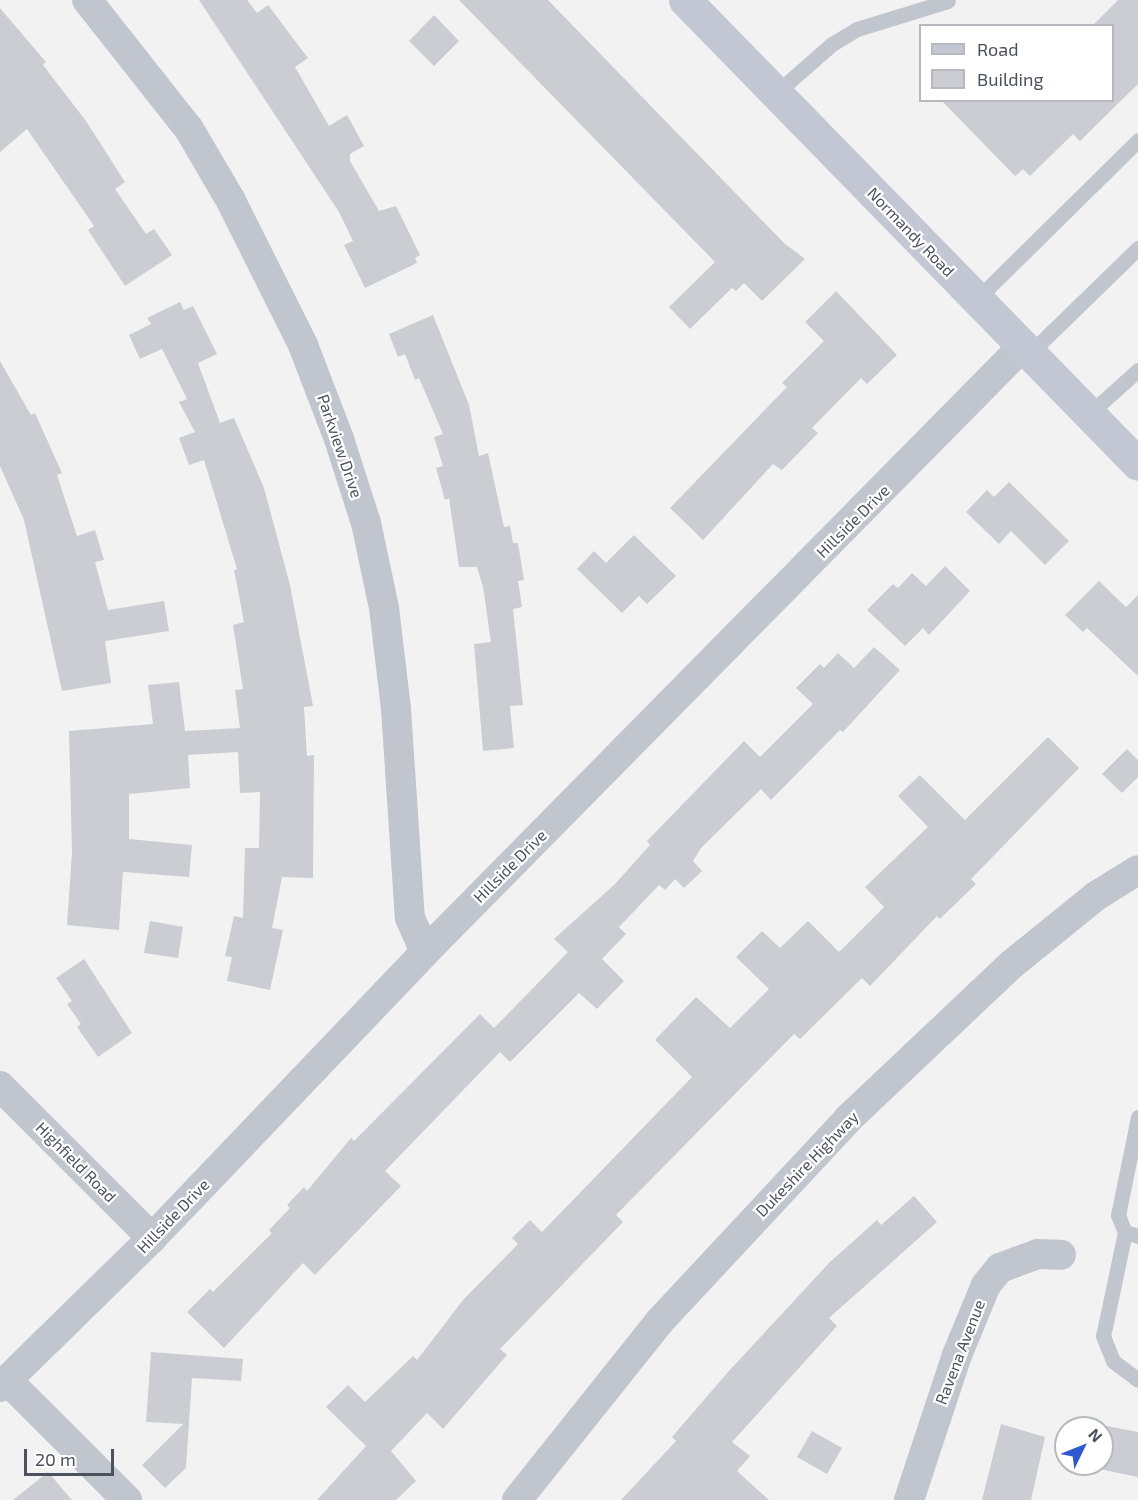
<!DOCTYPE html>
<html>
<head>
<meta charset="utf-8">
<style>
	body { margin:0 }
	#map { position:relative; width:1138px; height:1500px; overflow:hidden; background:#f3f2f2; font-family:"Exo 2",sans-serif }
	div>[style] { position:absolute }
	[style*='--x'] { left:calc(var(--x)*1px); top:calc(var(--y)*1px); width:calc(var(--w)*1px); rotate:calc(var(--a)*1deg) }
	.building>* { inset:0; background:#cccdd3 }
	.lane>* { height:15px; margin:-7.5px; padding:0 7.5px; transform-origin:7.5px; border-radius:7.5px; background:#c1c6ce }
	.street>* { height:30px; margin:-15px; padding:0 15px; transform-origin:15px; border-radius:15px; background:#c1c6ce }
	.secondary>* { height:33px; margin:-16.5px; padding:0 16.5px; transform-origin:16.5px; border-radius:16.5px; background:#c2c7d3 }
	span { translate:-50% -50%; white-space:nowrap; text-align:center; line-height:1.15; -webkit-text-stroke:4.5px #fff; paint-order:stroke }
	.street-label { font-size:16px; color:#4b515d }
	.legend { position:absolute; left:919px; top:24px; width:195px; height:78px; box-sizing:border-box; background:#fff; border:2px solid #b7b9be; margin:0; padding:8px 10px; list-style:none; font-size:18px; color:#4b515d }
	.legend li { display:flex; align-items:center; gap:12px; height:30px }
	.legend b { width:30px; border:2px solid #b7b9be }
	.north { position:absolute; left:1054px; top:1416px; width:60px; height:60px; box-sizing:border-box; background:#fff; border:2px solid #b7b9be; border-radius:50%; rotate:47deg; font-size:16px; font-weight:700; line-height:24px; text-align:center; color:#4b515d }
	.north::after { content:''; display:block; margin:auto; width:21px; height:27px; background:#2e59d1; clip-path:polygon(50% 0,100% 100%,50% 72%,0 100%) }
	.scale { position:absolute; left:24px; top:1449px; width:90px; height:27px; box-sizing:border-box; border:3px solid #4b515d; border-top:0; padding-left:8px; font-size:18px; line-height:21px; white-space:nowrap; color:#4b515d; -webkit-text-stroke:4px #fff; paint-order:stroke }
</style>
</head>
<body>
<div id="map">
	<div class="building">
		<i style="clip-path:polygon(199px 0,247px 0,257px 13px,268px 5px,308px 58px,295px 67px,329px 126px,347px 115px,364px 146px,350px 154px,350px 161px,379px 211px,396px 206px,420px 255px,415px 258px,417px 263px,365px 288px,344px 245px,353px 241px,339px 212px)"></i>
		<i style="clip-path:polygon(459px 0,548px 0,784px 243px,805px 259px,762px 301px,744px 283px,736px 291px,732px 288px,690px 329px,669px 307px,715px 262px)"></i>
		<i style="clip-path:polygon(1118px 0,1138px 0,1138px 84px,1080px 141px,1073px 134px,1030px 176px,1023px 169px,1015px 176px,941px 100px,1113px 100px,1113px 26px,1092px 26px)"></i>
		<i style="clip-path:polygon(0 8px,46px 62px,43px 65px,86px 121px,125px 182px,115px 189px,146px 234px,154px 229px,172px 255px,125px 286px,88px 230px,94px 226px,27px 129px,0 152px)"></i>
		<i style="clip-path:polygon(434px 15px,459px 41px,434px 66px,409px 41px)"></i>
		<i style="clip-path:polygon(836px 291px,897px 355px,867px 384px,861px 378px,812px 428px,818px 433px,782px 470px,773px 464px,703px 540px,670px 508px,787px 387px,782px 383px,824px 341px,805px 322px)"></i>
		<i style="clip-path:polygon(180px 302px,184px 310px,193px 306px,217px 354px,198px 363px,220px 423px,234px 418px,264px 488px,290px 585px,313px 706px,304px 707px,307px 756px,314px 755px,313px 878px,282px 877px,272px 928px,283px 930px,270px 990px,227px 981px,232px 957px,225px 956px,234px 916px,243px 918px,245px 848px,259px 848px,260px 792px,240px 793px,238px 752px,188px 755px,190px 788px,129px 794px,129px 839px,192px 845px,189px 877px,123px 872px,119px 930px,67px 925px,72px 852px,69px 731px,153px 724px,148px 685px,179px 682px,185px 731px,240px 728px,235px 690px,243px 689px,233px 625px,244px 622px,234px 570px,237px 569px,204px 460px,189px 465px,179px 438px,195px 432px,179px 402px,187px 399px,162px 349px,140px 359px,129px 335px,151px 324px,147px 318px)"></i>
		<i style="clip-path:polygon(433px 315px,469px 405px,479px 456px,488px 453px,504px 527px,510px 526px,513px 543px,518px 543px,524px 580px,518px 581px,522px 607px,513px 609px,523px 705px,510px 706px,514px 748px,483px 751px,474px 644px,491px 642px,483px 587px,477px 567px,459px 567px,449px 498px,445px 500px,436px 468px,443px 466px,434px 437px,443px 434px,419px 378px,415px 380px,405px 354px,398px 357px,389px 334px)"></i>
		<i style="clip-path:polygon(0 361px,31px 415px,35px 413px,62px 473px,57px 475px,77px 536px,95px 530px,104px 560px,95px 562px,108px 610px,164px 601px,169px 631px,105px 641px,111px 683px,62px 691px,24px 520px,0 466px)"></i>
		<i style="clip-path:polygon(1009px 482px,1069px 541px,1045px 565px,1011px 531px,999px 544px,966px 512px,987px 490px,994px 497px)"></i>
		<i style="clip-path:polygon(634px 535px,676px 576px,647px 604px,639px 596px,622px 613px,577px 569px,594px 551px,606px 563px)"></i>
		<i style="clip-path:polygon(945px 566px,970px 591px,929px 635px,923px 628px,905px 646px,867px 610px,893px 584px,898px 588px,912px 573px,926px 586px)"></i>
		<i style="clip-path:polygon(1099px 581px,1126px 607px,1138px 595px,1138px 676px,1087px 628px,1083px 632px,1065px 615px)"></i>
		<i style="clip-path:polygon(874px 647px,900px 670px,843px 732px,840px 730px,771px 800px,761px 789px,701px 848px,693px 861px,702px 871px,684px 888px,675px 879px,665px 890px,659px 885px,619px 927px,626px 934px,602px 959px,624px 981px,597px 1009px,579px 993px,510px 1062px,500px 1052px,385px 1171px,401px 1186px,315px 1275px,303px 1263px,224px 1348px,187px 1312px,210px 1289px,213px 1292px,272px 1233px,269px 1230px,290px 1208px,287px 1205px,304px 1187px,307px 1191px,351px 1138px,354px 1141px,480px 1014px,494px 1028px,537px 984px,568px 952px,554px 939px,615px 884px,650px 845px,647px 841px,744px 741px,760px 757px,813px 704px,796px 688px,820px 664px,824px 668px,838px 653px,854px 668px)"></i>
		<i style="clip-path:polygon(1048px 737px,1079px 768px,971px 879px,976px 884px,940px 919px,937px 916px,870px 986px,862px 978px,800px 1039px,794px 1034px,616px 1215px,623px 1222px,500px 1349px,507px 1355px,443px 1429px,427px 1413px,391px 1451px,416px 1481px,396px 1500px,317px 1500px,366px 1446px,326px 1407px,348px 1385px,365px 1402px,413px 1356px,417px 1360px,463px 1300px,518px 1244px,512px 1238px,530px 1220px,542px 1232px,692px 1077px,655px 1040px,674px 1020px,696px 997px,730px 1028px,769px 989px,736px 957px,762px 931px,780px 948px,808px 921px,839px 952px,884px 907px,865px 887px,928px 827px,898px 796px,920px 775px,965px 820px)"></i>
		<i style="clip-path:polygon(1127px 749px,1138px 760px,1138px 777px,1122px 793px,1102px 774px)"></i>
		<i style="clip-path:polygon(150px 921px,183px 927px,178px 958px,144px 953px)"></i>
		<i style="clip-path:polygon(84px 959px,132px 1033px,98px 1057px,77px 1027px,81px 1024px,67px 1004px,72px 1001px,56px 978px)"></i>
		<i style="clip-path:polygon(914px 1196px,937px 1222px,829px 1318px,837px 1326px,732px 1442px,750px 1456px,737px 1471px,769px 1500px,621px 1500px,676px 1441px,672px 1437px,728px 1372px,830px 1262px,877px 1220px,881px 1225px)"></i>
		<i style="clip-path:polygon(151px 1352px,243px 1359px,241px 1381px,192px 1378px,186px 1468px,165px 1488px,142px 1465px,183px 1424px,146px 1422px)"></i>
		<i style="clip-path:polygon(1001px 1424px,1045px 1437px,1031px 1500px,982px 1500px)"></i>
		<i style="clip-path:polygon(1107px 1426px,1138px 1432px,1138px 1477px,1099px 1469px)"></i>
		<i style="clip-path:polygon(812px 1431px,842px 1448px,827px 1474px,797px 1457px)"></i>
		<i style="clip-path:polygon(48px 1472px,72px 1500px,13px 1500px)"></i>
	</div>
	<div class="lane">
		<i style="--x:776;--y:93;--w:74;--a:-41.2"></i>
		<i style="--x:832;--y:44;--w:29;--a:-31"></i>
		<i style="--x:857;--y:29;--w:95;--a:-17.1"></i>
		<i style="--x:977;--y:299;--w:226;--a:-44.6"></i>
		<i style="--x:1030;--y:353;--w:151;--a:-44.2"></i>
		<i style="--x:1089;--y:414;--w:66;--a:-41.9"></i>
		<i style="--x:1138;--y:1117;--w:100;--a:101.5"></i>
		<i style="--x:1118;--y:1215;--w:18;--a:68"></i>
		<i style="--x:1125;--y:1232;--w:14;--a:17"></i>
		<i style="--x:1125;--y:1232;--w:106;--a:101.9"></i>
		<i style="--x:1103;--y:1336;--w:27;--a:68"></i>
		<i style="--x:1113;--y:1361;--w:31;--a:37"></i>
	</div>
	<div class="street">
		<i style="--x:87;--y:0;--w:164;--a:51.7"></i>
		<i style="--x:189;--y:129;--w:83;--a:59.7"></i>
		<i style="--x:231;--y:201;--w:161;--a:63.4"></i>
		<i style="--x:303;--y:345;--w:101;--a:69"></i>
		<i style="--x:339;--y:439;--w:88;--a:72.2"></i>
		<i style="--x:366;--y:523;--w:87;--a:78"></i>
		<i style="--x:384;--y:608;--w:102;--a:83.2"></i>
		<i style="--x:396;--y:709;--w:209;--a:86.2"></i>
		<i style="--x:410;--y:918;--w:37;--a:66"></i>
		<i style="--x:0;--y:1086;--w:215;--a:45"></i>
		<i style="--x:7;--y:1380;--w:170;--a:45"></i>
		<i style="--x:0;--y:1387;--w:213;--a:-44.4"></i>
		<i style="--x:152;--y:1238;--w:395;--a:-46.3"></i>
		<i style="--x:425;--y:952;--w:851;--a:-45.38"></i>
		<i style="--x:517;--y:1500;--w:228;--a:-51.4"></i>
		<i style="--x:659;--y:1322;--w:277;--a:-47"></i>
		<i style="--x:848;--y:1119;--w:226;--a:-43.4"></i>
		<i style="--x:1012;--y:964;--w:108;--a:-39"></i>
		<i style="--x:1096;--y:896;--w:49;--a:-31.8"></i>
		<i style="--x:909;--y:1500;--w:153;--a:-71.7"></i>
		<i style="--x:957;--y:1355;--w:76;--a:-67.5"></i>
		<i style="--x:986;--y:1285;--w:22;--a:-51"></i>
		<i style="--x:1000;--y:1268;--w:17;--a:-21"></i>
		<i style="--x:1016;--y:1262;--w:23;--a:-20"></i>
		<i style="--x:1038;--y:1254;--w:23;--a:2"></i>
	</div>
	<div class="secondary">
		<i style="--x:685;--y:0;--w:648;--a:45.69"></i>
	</div>
	<div class="street-label">
		<span style="left:911px;top:232px;rotate:46deg">Normandy Road</span>
		<span style="left:340px;top:446px;rotate:71deg">Parkview Drive</span>
		<span style="left:853px;top:521px;rotate:-45deg">Hillside Drive</span>
		<span style="left:510px;top:866px;rotate:-45deg">Hillside Drive</span>
		<span style="left:76px;top:1162px;rotate:45deg">Highfield Road</span>
		<span style="left:807px;top:1164px;rotate:-46deg">Dukeshire Highway</span>
		<span style="left:173px;top:1216px;rotate:-46deg">Hillside Drive</span>
		<span style="left:960px;top:1352px;rotate:-69deg">Ravena Avenue</span>
	</div>
	<ul class="legend">
	<li><b style="height:8px;background:#c2c7d3"></b>Road</li>
	<li><b style="height:16px;background:#cccdd3"></b>Building</li>
	</ul>
	<div class="north">N</div>
	<div class="scale">20 m</div>
</div>
</body>
</html>
